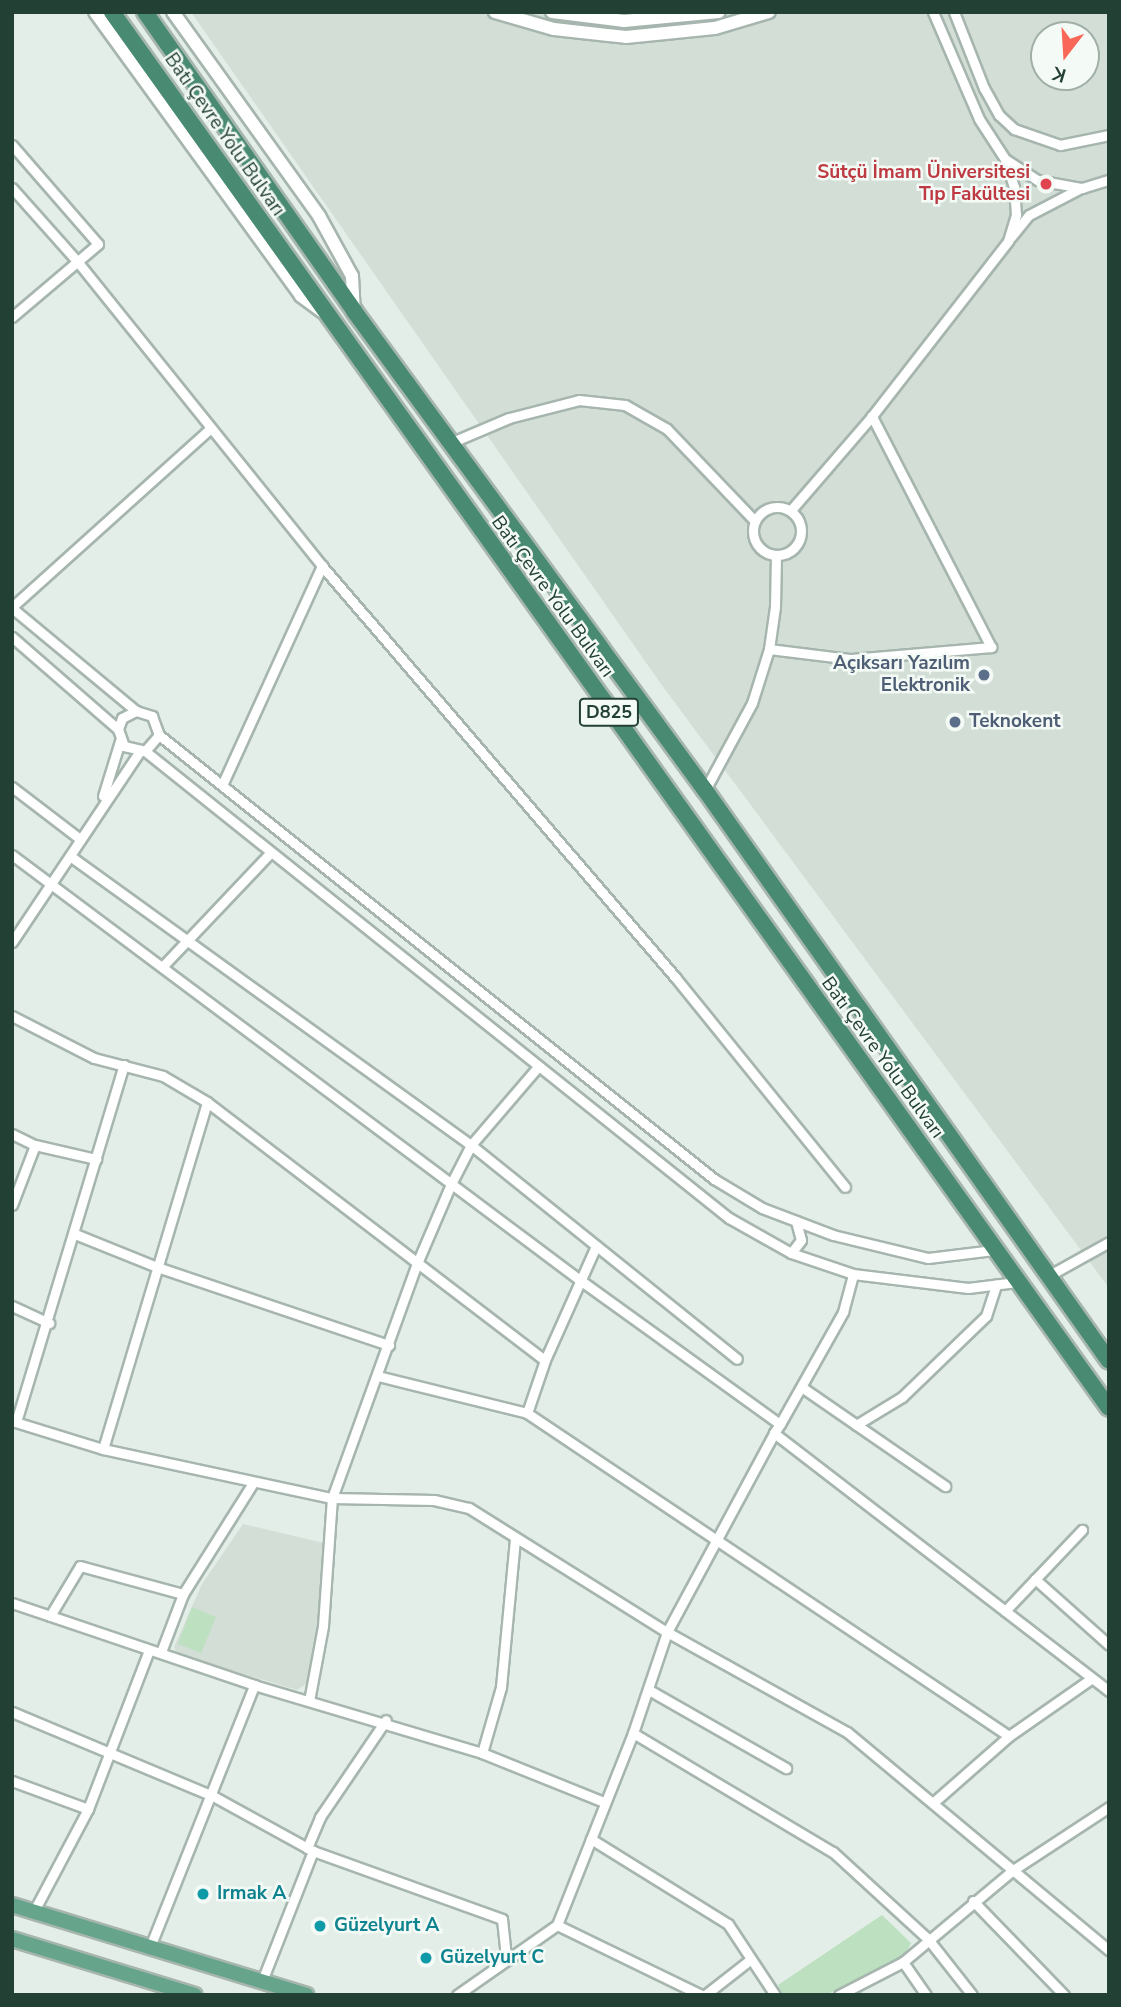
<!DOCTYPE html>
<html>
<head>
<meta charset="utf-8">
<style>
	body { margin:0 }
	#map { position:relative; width:1121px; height:2007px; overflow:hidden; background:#e4eee8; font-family:"Nunito Sans",sans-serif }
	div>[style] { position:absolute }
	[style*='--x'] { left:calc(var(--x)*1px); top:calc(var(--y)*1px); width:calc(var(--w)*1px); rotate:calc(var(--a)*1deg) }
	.built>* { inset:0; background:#d2ded6 }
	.green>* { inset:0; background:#bce0c0 }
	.roads { filter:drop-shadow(2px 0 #a6b6ae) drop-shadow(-2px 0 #a6b6ae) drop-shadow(0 2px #a6b6ae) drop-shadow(0 -2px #a6b6ae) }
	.minor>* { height:9px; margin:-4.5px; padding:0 4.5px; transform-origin:4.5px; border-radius:4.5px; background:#fff }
	.minor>.ring { margin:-4.5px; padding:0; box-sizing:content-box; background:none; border:9px solid #fff; border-radius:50% }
	.tertiary>* { height:12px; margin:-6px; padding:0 6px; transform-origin:6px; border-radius:6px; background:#fff }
	.primary>* { height:14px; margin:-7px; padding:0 7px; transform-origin:7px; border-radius:7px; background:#66a58c }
	.trunk>* { height:16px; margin:-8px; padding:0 8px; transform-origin:8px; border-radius:8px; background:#498a72 }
	.dots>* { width:19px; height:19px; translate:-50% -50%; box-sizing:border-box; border:4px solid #f4faf6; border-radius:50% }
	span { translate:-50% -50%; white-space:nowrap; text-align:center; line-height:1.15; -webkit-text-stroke:5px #f4faf6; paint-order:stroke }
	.shield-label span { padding:2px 5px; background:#f4faf6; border:2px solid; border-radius:5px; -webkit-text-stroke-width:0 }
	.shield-label { font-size:18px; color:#224034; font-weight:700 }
	.street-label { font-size:19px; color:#224034 }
	.health-label { font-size:19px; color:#be3a42; font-weight:700 }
	.right { translate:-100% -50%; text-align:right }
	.service-label { font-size:19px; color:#4e5e75; font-weight:700 }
	.left { translate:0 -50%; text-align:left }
	.culture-label { font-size:19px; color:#0d838f; font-weight:700 }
	.frame { position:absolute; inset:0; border:14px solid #224034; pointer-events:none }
	.north { position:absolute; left:1030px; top:21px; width:70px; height:70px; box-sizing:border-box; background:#f4faf6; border:2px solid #a0b0a8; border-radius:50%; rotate:197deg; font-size:19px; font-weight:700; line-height:28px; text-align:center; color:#224034 }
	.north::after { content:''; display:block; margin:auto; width:24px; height:32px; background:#f86757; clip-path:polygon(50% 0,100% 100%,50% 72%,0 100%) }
</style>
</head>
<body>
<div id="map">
	<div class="built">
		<i style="clip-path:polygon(evenodd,191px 12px,1109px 12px,1109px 1288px,661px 684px,191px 12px,1044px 35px,1086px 35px,1086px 77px,1044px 77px,1044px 35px)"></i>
		<i style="clip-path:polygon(243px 1524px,324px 1543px,320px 1623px,306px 1684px,297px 1690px,177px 1654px,174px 1647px,202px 1584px)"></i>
	</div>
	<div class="green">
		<i style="clip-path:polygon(192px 1607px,216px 1617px,201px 1653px,178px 1644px)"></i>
		<i style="clip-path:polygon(882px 1915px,911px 1943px,904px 1957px,826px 1995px,783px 1995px,778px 1985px)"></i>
	</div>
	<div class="roads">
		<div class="minor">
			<i style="--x:933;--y:12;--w:116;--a:66.7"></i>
			<i style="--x:979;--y:119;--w:48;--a:57"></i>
			<i style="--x:1005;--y:159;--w:38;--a:33"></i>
			<i style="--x:1037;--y:180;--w:46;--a:10.1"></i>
			<i style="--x:1082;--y:188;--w:28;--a:-17"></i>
			<i style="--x:954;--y:12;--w:82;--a:68.5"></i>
			<i style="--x:984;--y:88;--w:31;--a:61"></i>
			<i style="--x:999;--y:115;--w:21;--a:43"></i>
			<i style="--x:1014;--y:129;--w:49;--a:19.2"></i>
			<i style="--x:1060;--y:145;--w:50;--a:-11.5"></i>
			<i style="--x:12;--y:145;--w:131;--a:49"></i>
			<i style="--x:98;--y:244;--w:113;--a:139.7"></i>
			<i style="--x:12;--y:188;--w:98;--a:48.3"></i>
			<i style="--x:77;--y:261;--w:391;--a:51.2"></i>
			<i style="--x:322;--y:566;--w:542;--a:49.34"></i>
			<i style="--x:675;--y:977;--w:270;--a:51"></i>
			<i style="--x:1011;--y:237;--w:28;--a:-51"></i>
			<i style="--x:1029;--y:215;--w:59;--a:-27.4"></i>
			<i style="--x:450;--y:443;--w:64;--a:-23"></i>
			<i style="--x:509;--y:418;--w:72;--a:-14.4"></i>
			<i style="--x:579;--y:400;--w:46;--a:6.2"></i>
			<i style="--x:625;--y:405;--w:48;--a:29.7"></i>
			<i style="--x:667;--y:429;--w:127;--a:46.3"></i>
			<i class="ring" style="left:753px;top:507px;width:39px;height:39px"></i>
			<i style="--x:791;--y:510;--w:124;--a:-49.2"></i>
			<i style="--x:872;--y:416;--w:222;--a:-52.1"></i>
			<i style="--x:1008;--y:241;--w:27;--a:-73"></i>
			<i style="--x:1016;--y:215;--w:28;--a:-94"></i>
			<i style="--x:1014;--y:187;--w:29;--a:-108"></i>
			<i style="--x:12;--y:607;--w:266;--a:-42"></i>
			<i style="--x:12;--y:608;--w:161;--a:39.7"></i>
			<i style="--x:136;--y:711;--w:17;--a:17"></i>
			<i style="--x:152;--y:716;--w:20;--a:70"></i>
			<i style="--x:159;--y:735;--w:711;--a:38.66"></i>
			<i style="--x:714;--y:1179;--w:56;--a:31.1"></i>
			<i style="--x:762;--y:1208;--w:76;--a:20.8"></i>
			<i style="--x:833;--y:1235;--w:98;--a:13.6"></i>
			<i style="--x:928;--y:1258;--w:66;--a:-6.9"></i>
			<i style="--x:12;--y:637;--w:140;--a:41"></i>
			<i style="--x:118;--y:729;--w:18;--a:71"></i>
			<i style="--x:124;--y:746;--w:22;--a:13"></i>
			<i style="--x:145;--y:751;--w:748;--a:38.65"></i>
			<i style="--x:729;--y:1218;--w:71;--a:29.4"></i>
			<i style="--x:791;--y:1253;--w:65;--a:18.7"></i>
			<i style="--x:853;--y:1274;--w:116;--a:6.9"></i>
			<i style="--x:968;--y:1288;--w:49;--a:-7"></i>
			<i style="--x:769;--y:649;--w:83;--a:7"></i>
			<i style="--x:851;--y:659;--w:141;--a:-4.9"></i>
			<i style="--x:991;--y:647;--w:260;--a:-117.3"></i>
			<i style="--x:118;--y:729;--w:12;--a:-70"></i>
			<i style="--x:122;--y:718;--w:16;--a:-27"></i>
			<i style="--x:145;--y:751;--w:21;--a:-49"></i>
			<i style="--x:223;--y:783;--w:239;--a:-65.5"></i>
			<i style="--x:12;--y:787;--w:86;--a:37.4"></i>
			<i style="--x:705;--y:790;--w:99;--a:-61.6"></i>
			<i style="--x:752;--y:703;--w:57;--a:-72.5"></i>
			<i style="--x:769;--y:649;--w:42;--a:-81.9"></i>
			<i style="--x:775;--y:607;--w:52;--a:-88.9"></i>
			<i style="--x:103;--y:796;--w:58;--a:-72.8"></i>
			<i style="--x:12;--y:855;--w:709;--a:36.81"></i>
			<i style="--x:580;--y:1280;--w:246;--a:35.8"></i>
			<i style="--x:780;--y:1424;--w:11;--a:124"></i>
			<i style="--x:774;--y:1433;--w:423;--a:37.6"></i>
			<i style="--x:70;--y:856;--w:494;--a:35.8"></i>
			<i style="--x:471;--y:1145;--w:341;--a:38.8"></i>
			<i style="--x:12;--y:942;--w:229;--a:-56.2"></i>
			<i style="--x:162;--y:967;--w:158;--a:-46.5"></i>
			<i style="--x:12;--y:1016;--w:92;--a:27.1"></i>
			<i style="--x:94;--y:1058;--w:71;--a:14.6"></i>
			<i style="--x:163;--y:1076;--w:51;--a:30.6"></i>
			<i style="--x:207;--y:1102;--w:425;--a:37.4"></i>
			<i style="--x:12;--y:1134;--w:25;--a:26"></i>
			<i style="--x:35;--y:1145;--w:63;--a:12.9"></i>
			<i style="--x:12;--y:1205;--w:64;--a:-69"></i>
			<i style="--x:75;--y:1234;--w:88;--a:21.9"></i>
			<i style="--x:157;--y:1267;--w:245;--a:18.6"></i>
			<i style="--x:791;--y:1253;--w:16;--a:-52"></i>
			<i style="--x:801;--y:1240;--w:20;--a:-105"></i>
			<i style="--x:1048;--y:1276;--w:70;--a:-29.1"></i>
			<i style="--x:12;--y:1306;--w:41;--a:24.7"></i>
			<i style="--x:378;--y:1376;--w:154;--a:13.9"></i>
			<i style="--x:527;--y:1413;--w:580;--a:33.83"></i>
			<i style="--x:803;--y:1388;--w:173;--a:34.6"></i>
			<i style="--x:527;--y:1413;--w:56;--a:-71.2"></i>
			<i style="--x:545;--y:1360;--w:125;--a:-65.9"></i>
			<i style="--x:12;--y:1421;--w:95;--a:17.1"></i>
			<i style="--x:103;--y:1449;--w:234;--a:12.1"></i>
			<i style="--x:332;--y:1498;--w:102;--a:1.1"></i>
			<i style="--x:434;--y:1500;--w:36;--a:13"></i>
			<i style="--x:469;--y:1508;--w:234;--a:32.1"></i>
			<i style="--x:667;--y:1632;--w:206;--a:29.1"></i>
			<i style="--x:847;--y:1732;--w:341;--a:39.8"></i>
			<i style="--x:16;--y:1422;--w:373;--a:-73.2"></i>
			<i style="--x:780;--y:1424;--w:129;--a:-60.6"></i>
			<i style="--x:843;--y:1312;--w:39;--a:-75"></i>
			<i style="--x:856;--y:1425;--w:54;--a:-31.3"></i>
			<i style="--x:902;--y:1397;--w:117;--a:-44"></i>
			<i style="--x:986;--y:1316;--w:33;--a:-72"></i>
			<i style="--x:103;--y:1449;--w:362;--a:-73.3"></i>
			<i style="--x:1035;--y:1579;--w:99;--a:41.7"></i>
			<i style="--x:12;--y:1603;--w:256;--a:18.7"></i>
			<i style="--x:254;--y:1685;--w:238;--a:16.6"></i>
			<i style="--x:482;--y:1753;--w:131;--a:21.9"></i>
			<i style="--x:1005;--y:1611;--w:112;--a:-46.5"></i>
			<i style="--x:50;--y:1616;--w:58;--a:-59"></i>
			<i style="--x:80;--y:1566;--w:107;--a:15.2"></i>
			<i style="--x:161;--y:1652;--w:62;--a:-69.2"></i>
			<i style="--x:183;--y:1594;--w:131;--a:-57.8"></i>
			<i style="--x:649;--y:1690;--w:158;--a:29.7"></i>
			<i style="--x:309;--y:1701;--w:76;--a:-79.4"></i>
			<i style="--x:323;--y:1626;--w:128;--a:-86"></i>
			<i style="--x:332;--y:1498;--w:252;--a:-70.1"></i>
			<i style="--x:418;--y:1261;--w:84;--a:-66.8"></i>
			<i style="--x:451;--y:1184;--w:44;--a:-62.9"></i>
			<i style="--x:471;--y:1145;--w:101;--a:-49.4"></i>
			<i style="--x:12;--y:1712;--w:218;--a:22.7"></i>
			<i style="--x:213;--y:1796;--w:114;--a:28.8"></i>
			<i style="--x:313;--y:1851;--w:201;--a:19.8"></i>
			<i style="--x:502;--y:1919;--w:39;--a:84"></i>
			<i style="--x:633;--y:1733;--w:233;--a:30.8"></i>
			<i style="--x:833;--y:1852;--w:129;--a:42.5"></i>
			<i style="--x:928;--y:1939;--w:71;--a:51.8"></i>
			<i style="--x:482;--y:1753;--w:69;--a:-73.9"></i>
			<i style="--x:501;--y:1687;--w:150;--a:-84.6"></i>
			<i style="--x:12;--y:1781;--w:81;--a:20.2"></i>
			<i style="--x:935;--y:1801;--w:98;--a:-41.3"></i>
			<i style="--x:1009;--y:1736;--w:101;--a:-34.9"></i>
			<i style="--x:591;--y:1839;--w:161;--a:31.8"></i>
			<i style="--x:728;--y:1924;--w:85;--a:56.5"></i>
			<i style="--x:307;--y:1848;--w:34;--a:-67"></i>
			<i style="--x:320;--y:1817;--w:117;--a:-55.8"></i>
			<i style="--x:973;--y:1901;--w:131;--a:45.9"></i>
			<i style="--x:34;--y:1911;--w:115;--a:-62.1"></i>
			<i style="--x:88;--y:1809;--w:170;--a:-69"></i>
			<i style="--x:557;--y:1925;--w:160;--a:25.9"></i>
			<i style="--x:150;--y:1947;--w:282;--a:-68.3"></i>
			<i style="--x:903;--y:1962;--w:40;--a:55.1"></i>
			<i style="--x:262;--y:1981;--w:140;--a:-68.6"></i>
			<i style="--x:457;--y:1995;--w:122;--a:-35"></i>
			<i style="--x:557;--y:1925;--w:206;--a:-68.4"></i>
			<i style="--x:633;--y:1733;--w:107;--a:-71.4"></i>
			<i style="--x:667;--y:1632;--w:226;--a:-61.7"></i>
			<i style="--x:705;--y:1995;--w:58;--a:-38"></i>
			<i style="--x:839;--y:1995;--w:72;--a:-27.3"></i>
			<i style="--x:903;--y:1962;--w:143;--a:-39.9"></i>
			<i style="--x:1013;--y:1870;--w:115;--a:-33.3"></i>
		</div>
		<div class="tertiary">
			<i style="--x:95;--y:12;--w:351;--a:54"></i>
			<i style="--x:301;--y:296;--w:27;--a:36"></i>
			<i style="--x:173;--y:12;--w:251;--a:54.4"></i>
			<i style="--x:319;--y:216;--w:68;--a:61.2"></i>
			<i style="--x:352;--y:276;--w:35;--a:87"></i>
			<i style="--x:495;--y:12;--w:61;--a:16.1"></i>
			<i style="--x:554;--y:29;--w:72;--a:6.3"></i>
			<i style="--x:626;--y:37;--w:89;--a:-5.8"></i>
			<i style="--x:715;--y:28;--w:56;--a:-16.5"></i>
			<i style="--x:552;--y:12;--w:73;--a:7.1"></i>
			<i style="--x:624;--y:21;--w:95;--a:-5.4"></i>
		</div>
		<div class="primary">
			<i style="--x:12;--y:1905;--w:308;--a:17"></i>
			<i style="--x:12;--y:1939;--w:191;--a:17"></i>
		</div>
		<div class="trunk">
			<i style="--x:112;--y:12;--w:1715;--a:54.47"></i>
			<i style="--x:145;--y:12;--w:365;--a:55"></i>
			<i style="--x:354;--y:311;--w:594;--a:53.77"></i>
			<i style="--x:705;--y:790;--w:699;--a:54.72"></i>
		</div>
	</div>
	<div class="dots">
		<i style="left:1046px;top:184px;background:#e0444e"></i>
		<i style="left:984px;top:675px;background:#5c6f8a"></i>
		<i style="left:955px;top:722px;background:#5c6f8a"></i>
		<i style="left:203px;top:1894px;background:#0f9aa8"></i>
		<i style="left:320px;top:1926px;background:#0f9aa8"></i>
		<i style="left:426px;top:1958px;background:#0f9aa8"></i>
	</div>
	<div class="shield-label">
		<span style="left:609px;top:712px">D825</span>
	</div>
	<div class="street-label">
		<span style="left:224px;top:135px;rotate:55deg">Batı Çevre Yolu Bulvarı</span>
		<span style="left:552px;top:597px;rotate:54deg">Batı Çevre Yolu Bulvarı</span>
		<span style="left:882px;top:1058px;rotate:54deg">Batı Çevre Yolu Bulvarı</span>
	</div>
	<div class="health-label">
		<span class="right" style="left:1030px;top:184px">Sütçü İmam Üniversitesi<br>Tıp Fakültesi</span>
	</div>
	<div class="service-label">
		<span class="right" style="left:970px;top:675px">Açıksarı Yazılım<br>Elektronik</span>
		<span class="left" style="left:969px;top:722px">Teknokent</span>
	</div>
	<div class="culture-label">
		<span class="left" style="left:217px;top:1894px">Irmak A</span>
		<span class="left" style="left:334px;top:1926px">Güzelyurt A</span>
		<span class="left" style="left:440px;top:1958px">Güzelyurt C</span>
	</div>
	<div class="frame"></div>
	<div class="north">K</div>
</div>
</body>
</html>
